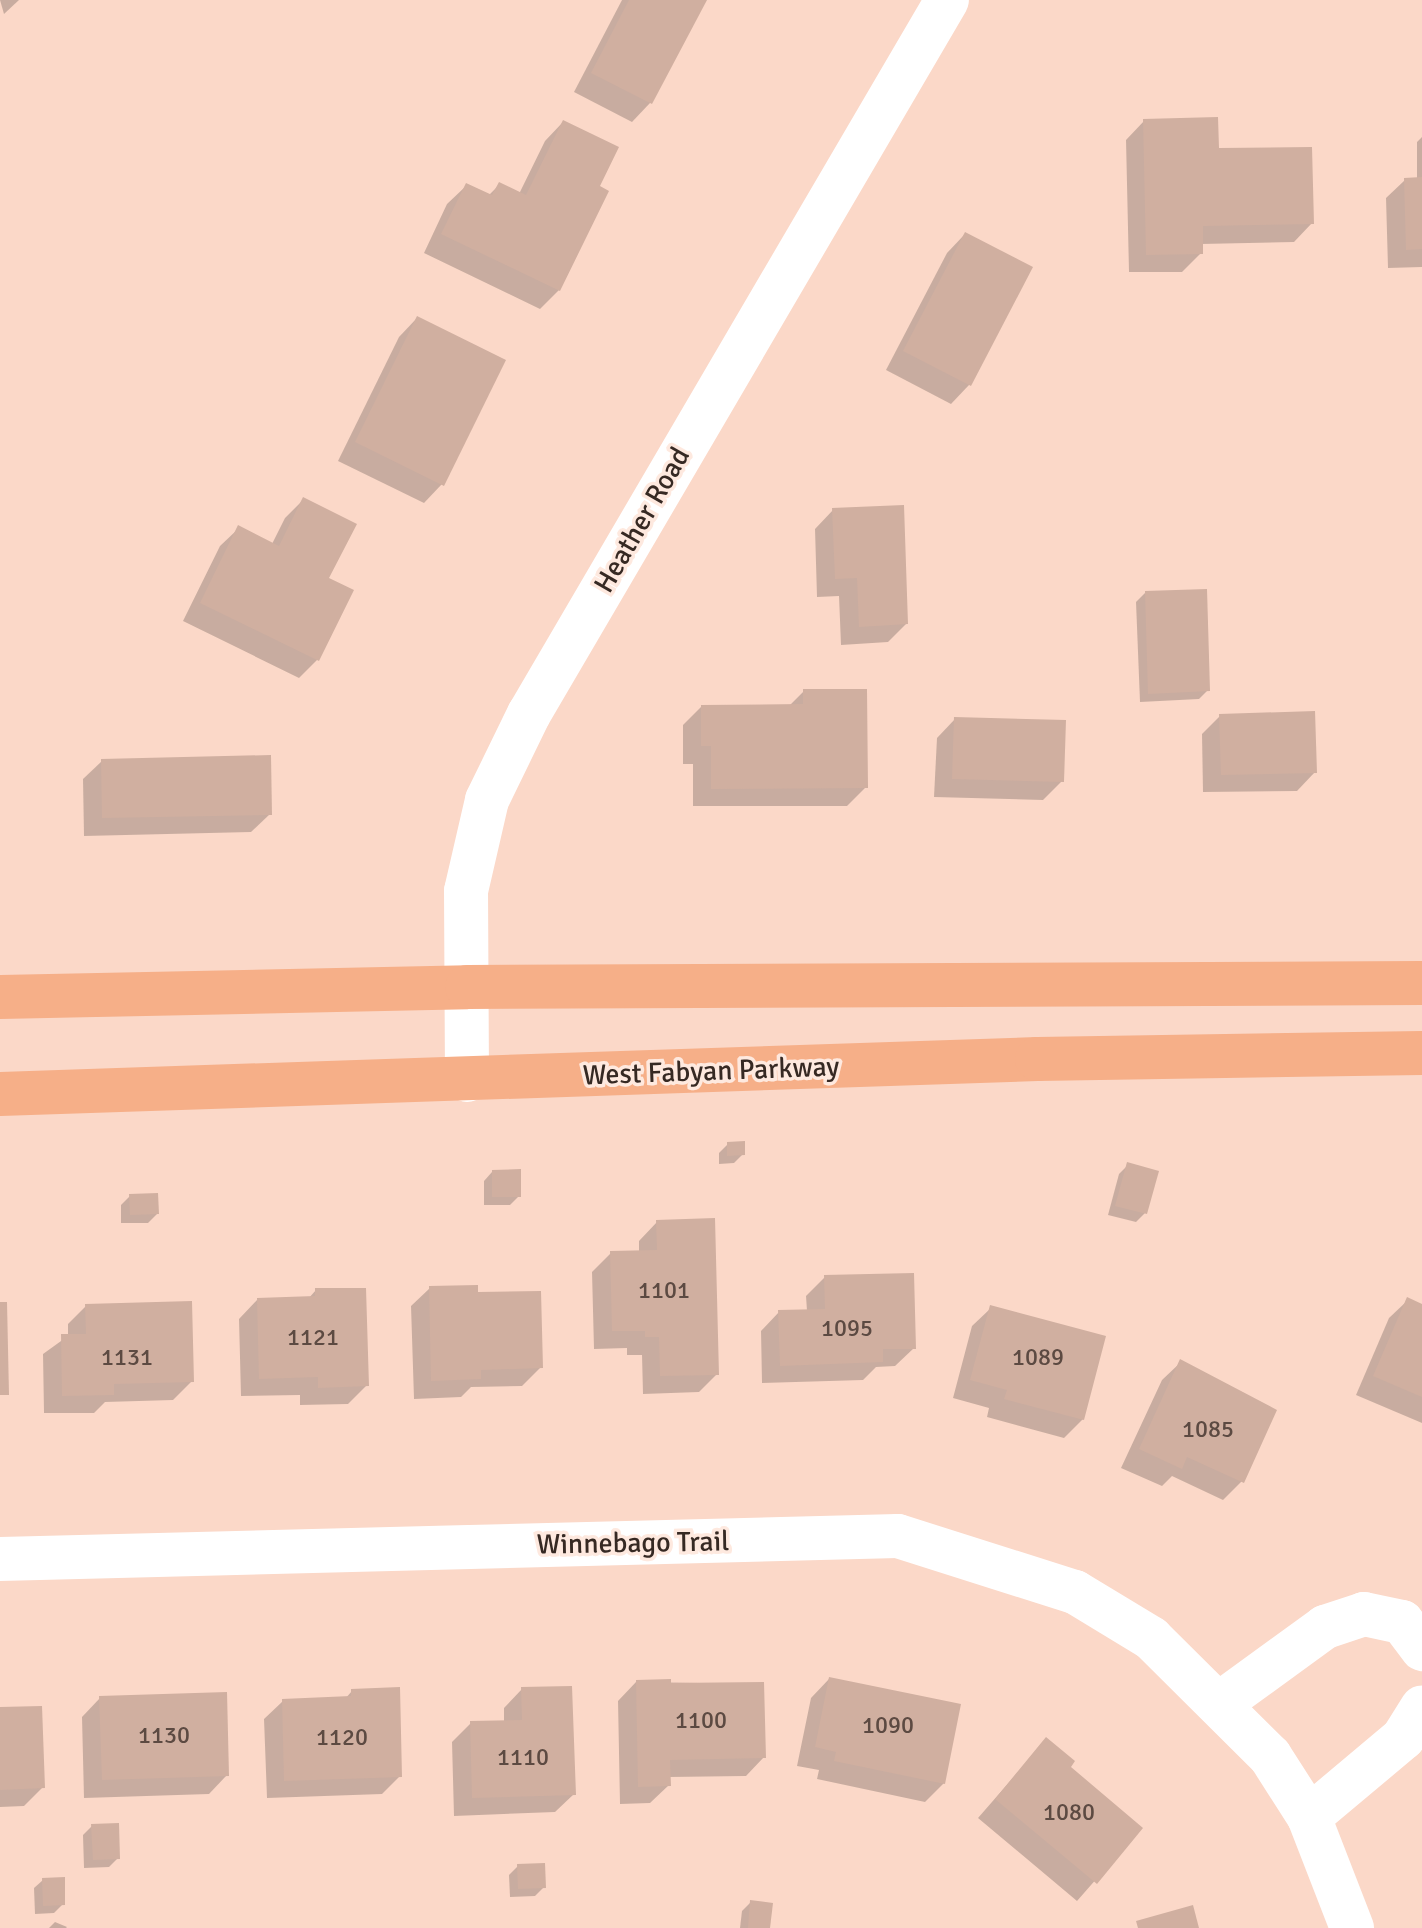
<!DOCTYPE html>
<html>
<head>
<meta charset="utf-8">
<style>
	body { margin:0 }
	#map { position:relative; width:1422px; height:1928px; overflow:hidden; background:#fbd8c8; font-family:Signika,sans-serif }
	div>[style] { position:absolute }
	[style*='--x'] { left:calc(var(--x)*1px); top:calc(var(--y)*1px); width:calc(var(--w)*1px); rotate:calc(var(--a)*1deg) }
	.shadow>* { inset:0; background:#0003 }
	.building>* { inset:0; background:#d0afa0 }
	.minor>* { height:44px; margin:-22px; padding:0 22px; transform-origin:22px; border-radius:22px; background:#fff }
	.major>* { height:44px; margin:-22px; padding:0 22px; transform-origin:22px; border-radius:22px; background:#f6af88 }
	span { translate:-50% -50%; white-space:nowrap; text-align:center; line-height:1.15; -webkit-text-stroke:7px #fee9df; paint-order:stroke }
	.number-label { font-size:24px; color:#5c4a42 }
	.number-label span { -webkit-text-stroke-width:0 }
	.street-label { font-size:28px; color:#362923 }
</style>
</head>
<body>
<div id="map">
	<div class="shadow">
		<i style="clip-path:polygon(0 0,19px 0,4px 14px)"></i>
		<i style="clip-path:polygon(622px 0,704px 0,650px 103px,632px 122px,574px 92px)"></i>
		<i style="clip-path:polygon(1144px 121px,1217px 150px,1312px 223px,1294px 242px,1201px 244px,1201px 253px,1182px 272px,1129px 272px,1126px 140px)"></i>
		<i style="clip-path:polygon(563px 122px,597px 187px,559px 290px,540px 309px,424px 253px,447px 204px,466px 186px,488px 196px,499px 185px,519px 194px,545px 141px)"></i>
		<i style="clip-path:polygon(1422px 137px,1422px 267px,1388px 268px,1386px 198px,1405px 180px,1417px 179px,1417px 142px)"></i>
		<i style="clip-path:polygon(965px 234px,1030px 268px,969px 385px,951px 404px,886px 370px,947px 253px)"></i>
		<i style="clip-path:polygon(417px 318px,442px 484px,424px 503px,338px 461px,399px 337px)"></i>
		<i style="clip-path:polygon(304px 499px,327px 579px,317px 660px,299px 678px,183px 621px,220px 546px,239px 528px,272px 544px,285px 518px)"></i>
		<i style="clip-path:polygon(833px 510px,906px 624px,888px 642px,841px 645px,839px 596px,817px 597px,815px 529px)"></i>
		<i style="clip-path:polygon(1145px 593px,1208px 690px,1199px 699px,1140px 702px,1136px 602px)"></i>
		<i style="clip-path:polygon(804px 691px,866px 787px,847px 806px,693px 806px,693px 764px,683px 764px,683px 725px,701px 707px,789px 706px)"></i>
		<i style="clip-path:polygon(1220px 716px,1315px 772px,1297px 791px,1203px 792px,1202px 734px)"></i>
		<i style="clip-path:polygon(955px 719px,1062px 781px,1043px 800px,934px 797px,937px 738px)"></i>
		<i style="clip-path:polygon(102px 761px,270px 814px,251px 832px,84px 836px,83px 779px)"></i>
		<i style="clip-path:polygon(728px 1144px,743px 1154px,734px 1163px,719px 1164px,719px 1153px)"></i>
		<i style="clip-path:polygon(1128px 1165px,1145px 1213px,1136px 1222px,1108px 1215px,1119px 1174px)"></i>
		<i style="clip-path:polygon(492px 1172px,519px 1196px,510px 1205px,484px 1205px,484px 1181px)"></i>
		<i style="clip-path:polygon(130px 1196px,157px 1214px,148px 1223px,121px 1223px,121px 1205px)"></i>
		<i style="clip-path:polygon(657px 1222px,717px 1374px,699px 1392px,643px 1394px,642px 1355px,627px 1355px,627px 1348px,594px 1349px,592px 1272px,611px 1253px,639px 1252px,639px 1241px)"></i>
		<i style="clip-path:polygon(825px 1277px,914px 1348px,895px 1366px,876px 1367px,863px 1380px,762px 1383px,761px 1331px,779px 1312px,807px 1311px,806px 1296px)"></i>
		<i style="clip-path:polygon(430px 1288px,541px 1367px,522px 1386px,471px 1387px,461px 1397px,414px 1399px,411px 1306px)"></i>
		<i style="clip-path:polygon(316px 1290px,367px 1385px,348px 1404px,300px 1405px,300px 1395px,241px 1396px,239px 1319px,257px 1300px,308px 1299px)"></i>
		<i style="clip-path:polygon(1408px 1300px,1422px 1306px,1422px 1423px,1356px 1395px,1389px 1318px)"></i>
		<i style="clip-path:polygon(86px 1306px,192px 1381px,173px 1400px,105px 1402px,94px 1413px,44px 1413px,43px 1354px,68px 1336px,68px 1324px)"></i>
		<i style="clip-path:polygon(991px 1308px,1083px 1419px,1064px 1438px,987px 1417px,989px 1408px,953px 1398px,972px 1326px)"></i>
		<i style="clip-path:polygon(1181px 1362px,1242px 1481px,1223px 1500px,1172px 1476px,1162px 1486px,1121px 1468px,1162px 1380px)"></i>
		<i style="clip-path:polygon(829px 1679px,944px 1783px,925px 1802px,817px 1779px,819px 1770px,797px 1766px,811px 1698px)"></i>
		<i style="clip-path:polygon(636px 1682px,762px 1684px,764px 1757px,746px 1776px,669px 1777px,669px 1785px,650px 1803px,620px 1804px,618px 1701px)"></i>
		<i style="clip-path:polygon(522px 1689px,574px 1794px,555px 1812px,454px 1816px,452px 1742px,471px 1723px,504px 1722px,504px 1708px)"></i>
		<i style="clip-path:polygon(352px 1691px,400px 1776px,382px 1794px,267px 1798px,264px 1719px,283px 1701px,345px 1699px)"></i>
		<i style="clip-path:polygon(100px 1698px,227px 1775px,209px 1794px,84px 1798px,82px 1717px)"></i>
		<i style="clip-path:polygon(0 1709px,43px 1787px,24px 1806px,0 1807px)"></i>
		<i style="clip-path:polygon(1046px 1740px,1068px 1767px,1141px 1828px,1077px 1901px,978px 1818px)"></i>
		<i style="clip-path:polygon(92px 1826px,118px 1858px,109px 1867px,84px 1868px,83px 1835px)"></i>
		<i style="clip-path:polygon(518px 1866px,544px 1887px,535px 1896px,510px 1897px,509px 1875px)"></i>
		<i style="clip-path:polygon(43px 1880px,63px 1904px,54px 1913px,35px 1914px,34px 1888px)"></i>
		<i style="clip-path:polygon(751px 1902px,768px 1928px,740px 1928px,742px 1911px)"></i>
		<i style="clip-path:polygon(55px 1922px,67px 1927px,66px 1928px,49px 1928px)"></i>
	</div>
	<div class="building">
		<i style="clip-path:polygon(629px 0,707px 0,652px 104px,591px 73px)"></i>
		<i style="clip-path:polygon(1218px 117px,1219px 148px,1312px 147px,1314px 224px,1203px 226px,1203px 254px,1146px 255px,1143px 119px)"></i>
		<i style="clip-path:polygon(563px 120px,619px 147px,600px 186px,609px 191px,560px 291px,441px 234px,466px 183px,492px 195px,499px 182px,526px 195px)"></i>
		<i style="clip-path:polygon(1422px 177px,1422px 249px,1406px 250px,1404px 178px)"></i>
		<i style="clip-path:polygon(965px 232px,1033px 267px,971px 386px,903px 351px)"></i>
		<i style="clip-path:polygon(417px 316px,506px 360px,444px 486px,355px 442px)"></i>
		<i style="clip-path:polygon(303px 497px,357px 524px,329px 578px,354px 590px,319px 661px,200px 603px,238px 525px,279px 546px)"></i>
		<i style="clip-path:polygon(904px 505px,908px 624px,859px 627px,857px 578px,835px 579px,832px 508px)"></i>
		<i style="clip-path:polygon(1207px 589px,1210px 691px,1148px 694px,1145px 591px)"></i>
		<i style="clip-path:polygon(803px 689px,867px 689px,868px 788px,711px 789px,711px 746px,701px 746px,701px 705px,803px 704px)"></i>
		<i style="clip-path:polygon(1315px 711px,1317px 773px,1221px 775px,1219px 714px)"></i>
		<i style="clip-path:polygon(954px 717px,1066px 720px,1064px 782px,952px 779px)"></i>
		<i style="clip-path:polygon(271px 755px,272px 815px,102px 818px,101px 759px)"></i>
		<i style="clip-path:polygon(745px 1141px,745px 1155px,727px 1156px,727px 1142px)"></i>
		<i style="clip-path:polygon(1127px 1162px,1159px 1171px,1147px 1214px,1115px 1206px)"></i>
		<i style="clip-path:polygon(521px 1169px,521px 1197px,492px 1197px,492px 1170px)"></i>
		<i style="clip-path:polygon(158px 1193px,159px 1214px,130px 1215px,129px 1194px)"></i>
		<i style="clip-path:polygon(715px 1218px,719px 1375px,660px 1376px,659px 1337px,645px 1337px,645px 1331px,612px 1331px,610px 1251px,657px 1250px,656px 1220px)"></i>
		<i style="clip-path:polygon(914px 1273px,916px 1349px,883px 1349px,883px 1362px,780px 1366px,778px 1310px,825px 1309px,824px 1275px)"></i>
		<i style="clip-path:polygon(478px 1285px,478px 1292px,541px 1291px,543px 1368px,481px 1370px,481px 1379px,431px 1381px,429px 1286px)"></i>
		<i style="clip-path:polygon(315px 1288px,366px 1288px,369px 1386px,318px 1388px,318px 1377px,259px 1379px,257px 1298px,315px 1296px)"></i>
		<i style="clip-path:polygon(1407px 1297px,1422px 1304px,1422px 1397px,1373px 1376px)"></i>
		<i style="clip-path:polygon(192px 1301px,194px 1382px,114px 1384px,114px 1395px,62px 1396px,61px 1334px,86px 1334px,85px 1304px)"></i>
		<i style="clip-path:polygon(0 1302px,7px 1302px,9px 1395px,0 1395px)"></i>
		<i style="clip-path:polygon(990px 1305px,1106px 1336px,1084px 1420px,1004px 1399px,1007px 1390px,970px 1380px)"></i>
		<i style="clip-path:polygon(1180px 1359px,1277px 1410px,1244px 1483px,1187px 1457px,1182px 1469px,1139px 1449px)"></i>
		<i style="clip-path:polygon(829px 1677px,961px 1704px,945px 1784px,834px 1761px,836px 1752px,815px 1747px)"></i>
		<i style="clip-path:polygon(671px 1679px,671px 1683px,764px 1682px,766px 1758px,670px 1760px,671px 1786px,638px 1787px,636px 1680px)"></i>
		<i style="clip-path:polygon(572px 1686px,576px 1795px,472px 1798px,470px 1721px,522px 1720px,521px 1687px)"></i>
		<i style="clip-path:polygon(400px 1687px,402px 1777px,284px 1781px,282px 1699px,351px 1696px,351px 1689px)"></i>
		<i style="clip-path:polygon(227px 1692px,229px 1776px,102px 1780px,99px 1696px)"></i>
		<i style="clip-path:polygon(42px 1706px,45px 1788px,0 1790px,0 1707px)"></i>
		<i style="clip-path:polygon(1046px 1737px,1075px 1761px,1071px 1767px,1143px 1828px,1097px 1884px,995px 1799px)"></i>
		<i style="clip-path:polygon(119px 1823px,120px 1859px,93px 1860px,91px 1824px)"></i>
		<i style="clip-path:polygon(545px 1863px,546px 1888px,518px 1889px,517px 1864px)"></i>
		<i style="clip-path:polygon(65px 1877px,65px 1905px,43px 1906px,42px 1878px)"></i>
		<i style="clip-path:polygon(750px 1900px,773px 1903px,770px 1928px,748px 1928px)"></i>
		<i style="clip-path:polygon(1193px 1905px,1199px 1928px,1138px 1928px,1136px 1921px)"></i>
	</div>
	<div class="minor">
		<i style="--x:467;--y:1080;--w:189;--a:-90.3"></i>
		<i style="--x:466;--y:891;--w:93;--a:-77"></i>
		<i style="--x:487;--y:800;--w:96;--a:-64"></i>
		<i style="--x:529;--y:714;--w:827;--a:-59.65"></i>
		<i style="--x:0;--y:1559;--w:898;--a:-1.47"></i>
		<i style="--x:898;--y:1536;--w:186;--a:17.6"></i>
		<i style="--x:1075;--y:1592;--w:89;--a:31.2"></i>
		<i style="--x:1151;--y:1638;--w:168;--a:44.8"></i>
		<i style="--x:1270;--y:1756;--w:72;--a:57.4"></i>
		<i style="--x:1309;--y:1817;--w:119;--a:68.8"></i>
		<i style="--x:1219;--y:1704;--w:131;--a:-36"></i>
		<i style="--x:1325;--y:1627;--w:41;--a:-18.4"></i>
		<i style="--x:1364;--y:1614;--w:39;--a:12"></i>
		<i style="--x:1402;--y:1622;--w:34;--a:53"></i>
		<i style="--x:1309;--y:1817;--w:123;--a:-40"></i>
		<i style="--x:1403;--y:1738;--w:36;--a:-58"></i>
	</div>
	<div class="major">
		<i style="--x:0;--y:997;--w:467;--a:-1.2"></i>
		<i style="--x:467;--y:987;--w:955;--a:-0.24"></i>
		<i style="--x:0;--y:1094;--w:1038;--a:-1.93"></i>
		<i style="--x:1037;--y:1059;--w:385;--a:-0.9"></i>
	</div>
	<div class="number-label">
		<span style="left:664px;top:1291px">1101</span>
		<span style="left:847px;top:1329px">1095</span>
		<span style="left:313px;top:1338px">1121</span>
		<span style="left:127px;top:1358px">1131</span>
		<span style="left:1038px;top:1358px">1089</span>
		<span style="left:1208px;top:1430px">1085</span>
		<span style="left:701px;top:1721px">1100</span>
		<span style="left:888px;top:1726px">1090</span>
		<span style="left:164px;top:1736px">1130</span>
		<span style="left:342px;top:1738px">1120</span>
		<span style="left:523px;top:1758px">1110</span>
		<span style="left:1069px;top:1813px">1080</span>
	</div>
	<div class="street-label">
		<span style="left:642px;top:520px;rotate:-60deg">Heather Road</span>
		<span style="left:711px;top:1071px;rotate:-2deg">West Fabyan Parkway</span>
		<span style="left:633px;top:1543px;rotate:-1deg">Winnebago Trail</span>
	</div>
</div>
</body>
</html>
